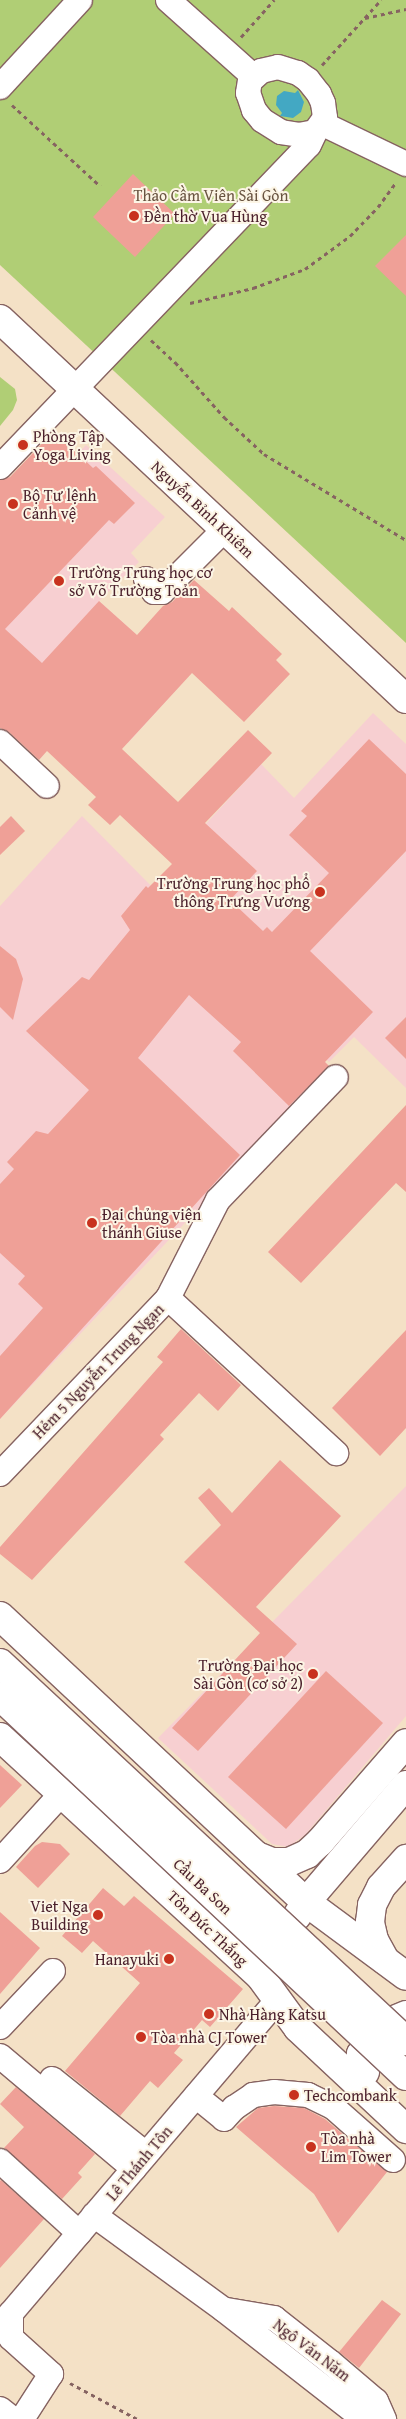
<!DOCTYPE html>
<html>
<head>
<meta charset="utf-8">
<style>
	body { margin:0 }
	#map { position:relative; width:406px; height:2419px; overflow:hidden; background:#f4e1c6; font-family:"Gentium Book Plus",serif }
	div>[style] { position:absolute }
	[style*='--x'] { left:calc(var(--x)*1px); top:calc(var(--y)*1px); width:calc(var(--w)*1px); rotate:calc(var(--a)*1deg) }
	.built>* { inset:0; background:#f7cfd1 }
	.green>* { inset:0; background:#b0ce75 }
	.water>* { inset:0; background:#43a8c3 }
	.building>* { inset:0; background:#efa097 }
	.path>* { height:3px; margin-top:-1.5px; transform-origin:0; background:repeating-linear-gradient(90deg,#866361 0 4px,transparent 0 8px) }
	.roads { filter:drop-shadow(1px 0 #866361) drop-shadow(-1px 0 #866361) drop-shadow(0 1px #866361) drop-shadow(0 -1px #866361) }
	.minor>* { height:24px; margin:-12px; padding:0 12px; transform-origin:12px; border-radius:12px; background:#fff }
	.major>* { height:28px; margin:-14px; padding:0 14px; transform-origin:14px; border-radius:14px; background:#fff }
	.bridges { filter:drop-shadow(1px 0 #866361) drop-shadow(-1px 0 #866361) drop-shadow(0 1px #866361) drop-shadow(0 -1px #866361) }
	.major-bridge>* { height:28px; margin:-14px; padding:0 14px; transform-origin:14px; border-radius:14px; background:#fff }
	.dots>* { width:14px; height:14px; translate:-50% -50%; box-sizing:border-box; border:2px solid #fcf5e5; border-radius:50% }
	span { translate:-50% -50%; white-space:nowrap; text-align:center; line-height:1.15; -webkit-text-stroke:4px #fcf5e5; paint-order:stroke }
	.park-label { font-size:16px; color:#695441 }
	.poi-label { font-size:16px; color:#4a1f2b }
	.left { translate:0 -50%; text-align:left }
	.right { translate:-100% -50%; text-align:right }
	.street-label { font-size:16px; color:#4a1f2b }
</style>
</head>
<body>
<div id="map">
	<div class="built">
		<i style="clip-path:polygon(86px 445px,165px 517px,131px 553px,139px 562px,99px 601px,186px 679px,128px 743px,41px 664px,0 664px,0 538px)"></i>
		<i style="clip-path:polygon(373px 713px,406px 744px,406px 1088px,354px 1037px,329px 1062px,219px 950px,201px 829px,261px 764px,294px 798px)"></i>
		<i style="clip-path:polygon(82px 816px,331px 1068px,0 1419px,0 906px)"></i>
		<i style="clip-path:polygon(406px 1486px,406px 1716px,305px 1835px,288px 1847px,272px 1844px,158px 1738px)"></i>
	</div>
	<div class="green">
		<i style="clip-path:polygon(0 0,406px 0,406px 643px,0 265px)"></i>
		<i style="clip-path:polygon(0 377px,15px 389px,17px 400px,13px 410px,0 426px)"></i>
	</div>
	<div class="water">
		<i style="clip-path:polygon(298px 90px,304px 102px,301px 112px,293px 118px,280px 116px,282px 113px,276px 105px,277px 96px,284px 91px,295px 93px)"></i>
	</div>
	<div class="building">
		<i style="clip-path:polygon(133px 174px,175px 214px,135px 257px,93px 217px)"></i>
		<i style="clip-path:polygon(406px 235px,406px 296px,375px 266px)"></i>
		<i style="clip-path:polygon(54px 431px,93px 468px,96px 466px,135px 503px,114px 524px,109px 520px,5px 629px,42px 663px,99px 601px,137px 635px,163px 606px,172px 602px,194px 580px,229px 611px,232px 607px,282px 654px,276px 660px,290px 674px,244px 722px,192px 673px,122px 749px,178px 802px,248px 730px,272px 753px,205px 823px,257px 871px,230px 900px,263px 931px,267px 927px,272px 932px,329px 873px,289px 835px,307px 816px,301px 811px,369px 739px,406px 774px,406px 851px,310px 951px,373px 1012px,325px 1062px,329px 1066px,289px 1106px,233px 1051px,241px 1042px,189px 995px,138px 1058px,240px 1155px,0 1419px,0 1356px,43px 1308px,18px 1284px,25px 1276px,0 1253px,0 1184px,14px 1169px,7px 1162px,36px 1131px,48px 1134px,89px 1090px,26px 1031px,82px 977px,89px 980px,130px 930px,121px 916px,146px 886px,148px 888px,172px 864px,120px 815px,110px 825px,88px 805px,96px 797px,47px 751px,39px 760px,9px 732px,0 728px,0 480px,10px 477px)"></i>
		<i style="clip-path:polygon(11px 816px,25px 831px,0 855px,0 827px)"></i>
		<i style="clip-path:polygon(0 946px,16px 959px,23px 979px,13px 1020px,0 1007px)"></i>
		<i style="clip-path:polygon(406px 1017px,406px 1059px,385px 1038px)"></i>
		<i style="clip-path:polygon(406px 1105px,406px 1192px,396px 1183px,301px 1283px,268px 1252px)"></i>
		<i style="clip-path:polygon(181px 1329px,241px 1385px,218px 1411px,199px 1393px,160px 1435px,164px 1439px,32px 1580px,0 1554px,0 1547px,163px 1362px,157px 1357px)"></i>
		<i style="clip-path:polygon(406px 1330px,406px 1428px,380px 1456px,332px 1408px)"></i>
		<i style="clip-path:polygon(280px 1460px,341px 1516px,256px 1607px,297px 1644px,198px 1751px,172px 1728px,260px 1633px,184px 1562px,221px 1525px,198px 1498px,209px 1488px,232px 1513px)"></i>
		<i style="clip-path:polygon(326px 1671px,383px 1723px,286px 1829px,228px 1777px)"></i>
		<i style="clip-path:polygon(0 1765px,22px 1785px,0 1808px)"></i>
		<i style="clip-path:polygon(42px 1842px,60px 1844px,70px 1854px,38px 1888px,16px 1867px,35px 1846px)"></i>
		<i style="clip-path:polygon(103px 1888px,124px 1906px,134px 1896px,243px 1989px,210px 2027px,202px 2020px,174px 2053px,183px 2060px,158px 2088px,150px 2081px,120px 2116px,65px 2071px,140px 1983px,93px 1941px,82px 1953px,62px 1936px)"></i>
		<i style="clip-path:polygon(0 1912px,40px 1948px,0 1994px)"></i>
		<i style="clip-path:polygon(16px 2087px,95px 2154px,78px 2173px,82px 2177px,62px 2199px,4px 2148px,24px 2127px,0 2104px)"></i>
		<i style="clip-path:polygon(274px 2106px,304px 2108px,325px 2119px,387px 2172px,338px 2233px,314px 2194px,236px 2127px,258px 2108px)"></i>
		<i style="clip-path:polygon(1px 2180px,44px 2219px,0 2268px,0 2181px)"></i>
		<i style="clip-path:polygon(382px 2300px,401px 2314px,359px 2368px,339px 2352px)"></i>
	</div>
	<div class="path">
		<i style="--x:365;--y:18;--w:42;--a:-12.4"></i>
		<i style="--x:241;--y:37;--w:50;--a:-48.3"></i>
		<i style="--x:322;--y:65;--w:88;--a:-47.8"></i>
		<i style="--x:12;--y:105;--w:120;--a:42.6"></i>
		<i style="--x:190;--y:303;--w:65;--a:-13.4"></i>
		<i style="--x:253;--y:288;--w:55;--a:-20.1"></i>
		<i style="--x:305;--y:269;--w:56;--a:-36.3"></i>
		<i style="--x:350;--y:236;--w:40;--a:-46"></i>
		<i style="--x:378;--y:207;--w:29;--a:-54"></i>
		<i style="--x:151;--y:340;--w:33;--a:43"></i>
		<i style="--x:175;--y:362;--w:74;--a:48.3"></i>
		<i style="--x:224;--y:417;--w:54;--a:42.8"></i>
		<i style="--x:264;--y:454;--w:166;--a:31.2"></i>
		<i style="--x:70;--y:2383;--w:76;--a:28.2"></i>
	</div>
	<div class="roads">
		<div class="minor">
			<i style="--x:168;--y:0;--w:114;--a:41.8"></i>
			<i style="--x:278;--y:67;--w:21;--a:17"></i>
			<i style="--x:298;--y:73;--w:12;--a:35"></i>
			<i style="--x:308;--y:80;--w:18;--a:52"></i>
			<i style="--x:319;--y:94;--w:10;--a:66"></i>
			<i style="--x:323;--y:103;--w:15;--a:82"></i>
			<i style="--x:325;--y:118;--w:17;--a:126"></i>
			<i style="--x:315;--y:132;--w:15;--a:169"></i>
			<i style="--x:300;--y:135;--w:19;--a:-171"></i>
			<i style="--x:281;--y:132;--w:22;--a:-148"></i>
			<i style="--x:262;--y:120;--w:13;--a:-129"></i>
			<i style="--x:254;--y:110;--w:18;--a:-109"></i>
			<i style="--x:248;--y:93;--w:12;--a:-81"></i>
			<i style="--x:250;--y:81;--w:15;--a:-42"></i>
			<i style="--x:261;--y:71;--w:17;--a:-13"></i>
			<i style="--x:0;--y:87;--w:118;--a:-47.4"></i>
			<i style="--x:323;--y:124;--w:92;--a:25.7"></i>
			<i style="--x:0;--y:467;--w:446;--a:-46.2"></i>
			<i style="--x:309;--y:145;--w:14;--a:-65"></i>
			<i style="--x:146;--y:579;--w:15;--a:58"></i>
			<i style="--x:154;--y:592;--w:8;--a:0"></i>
			<i style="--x:162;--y:592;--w:89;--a:-45"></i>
			<i style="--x:0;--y:742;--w:64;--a:43.1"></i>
			<i style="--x:168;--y:1298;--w:229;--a:42.7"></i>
			<i style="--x:0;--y:1474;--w:243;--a:-46.3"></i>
			<i style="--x:168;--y:1298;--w:110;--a:-63"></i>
			<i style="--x:218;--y:1200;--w:170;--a:-46.2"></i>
			<i style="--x:0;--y:1861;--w:92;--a:-47.6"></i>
			<i style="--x:0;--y:2027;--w:77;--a:-46.6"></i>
			<i style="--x:0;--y:2056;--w:175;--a:40.1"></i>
			<i style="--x:52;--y:2079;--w:120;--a:38.6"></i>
			<i style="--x:196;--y:2096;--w:36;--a:39"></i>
			<i style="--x:224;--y:2119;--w:15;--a:-48"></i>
			<i style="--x:234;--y:2108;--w:23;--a:-34"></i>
			<i style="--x:253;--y:2095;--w:21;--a:-8"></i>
			<i style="--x:274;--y:2092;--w:34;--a:5"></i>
			<i style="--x:308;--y:2095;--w:28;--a:26"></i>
			<i style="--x:333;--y:2107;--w:80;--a:41.5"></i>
			<i style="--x:0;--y:2161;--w:107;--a:42.3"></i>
			<i style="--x:94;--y:2215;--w:160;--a:36.1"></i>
			<i style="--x:223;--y:2309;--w:179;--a:38"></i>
			<i style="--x:227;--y:2310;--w:48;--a:9.7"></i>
			<i style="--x:274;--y:2318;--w:71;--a:38.2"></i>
			<i style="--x:330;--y:2362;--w:60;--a:40.3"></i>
			<i style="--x:376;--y:2401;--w:20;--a:66"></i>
			<i style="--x:11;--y:2313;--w:25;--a:90"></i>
			<i style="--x:11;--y:2338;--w:54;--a:42"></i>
			<i style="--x:51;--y:2374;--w:54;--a:122.8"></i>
			<i style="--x:0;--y:2326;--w:428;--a:-49.6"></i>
			<i style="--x:0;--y:2409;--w:16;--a:38"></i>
		</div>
		<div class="major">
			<i style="--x:0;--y:319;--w:556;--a:43.11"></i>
			<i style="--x:0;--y:1616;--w:419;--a:43.1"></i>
			<i style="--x:306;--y:1902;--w:124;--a:36.5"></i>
			<i style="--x:0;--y:1737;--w:353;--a:42.6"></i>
			<i style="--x:260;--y:1976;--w:64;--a:53.8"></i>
			<i style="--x:298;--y:2028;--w:148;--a:43.1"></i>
			<i style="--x:257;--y:1856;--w:16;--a:22"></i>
			<i style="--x:272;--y:1862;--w:17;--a:0"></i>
			<i style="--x:289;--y:1862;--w:20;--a:-24"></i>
			<i style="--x:307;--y:1854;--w:18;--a:-43"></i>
			<i style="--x:320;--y:1842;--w:131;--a:-49"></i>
			<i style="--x:297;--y:1916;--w:17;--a:-57"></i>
			<i style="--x:306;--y:1902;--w:154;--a:-49.5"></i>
			<i style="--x:385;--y:1960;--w:23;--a:-119"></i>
			<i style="--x:374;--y:1940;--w:18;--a:-103"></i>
			<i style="--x:370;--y:1922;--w:17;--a:-83"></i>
			<i style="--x:372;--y:1905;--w:20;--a:-63"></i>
			<i style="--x:381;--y:1887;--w:38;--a:-48"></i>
			<i style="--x:365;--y:2072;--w:11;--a:-117"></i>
			<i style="--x:360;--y:2062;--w:8;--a:-83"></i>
			<i style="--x:361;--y:2054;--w:45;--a:-46.8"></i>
			<i style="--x:392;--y:2021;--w:15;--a:-23"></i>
		</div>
	</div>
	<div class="bridges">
		<div class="major-bridge">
			<i style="--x:0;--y:1663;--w:555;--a:42.95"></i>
			<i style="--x:0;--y:1696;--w:556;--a:43.11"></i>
		</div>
	</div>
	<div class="dots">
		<i style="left:134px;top:216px;background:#c8321e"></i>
		<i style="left:23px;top:445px;background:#c8321e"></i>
		<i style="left:13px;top:504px;background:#c8321e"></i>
		<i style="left:59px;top:581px;background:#c8321e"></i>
		<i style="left:320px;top:892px;background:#c8321e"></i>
		<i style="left:92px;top:1223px;background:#c8321e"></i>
		<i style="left:313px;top:1674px;background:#c8321e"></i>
		<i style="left:98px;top:1915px;background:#c8321e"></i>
		<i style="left:169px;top:1959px;background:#c8321e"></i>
		<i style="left:209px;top:2014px;background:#c8321e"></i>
		<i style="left:141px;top:2037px;background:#c8321e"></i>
		<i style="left:294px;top:2095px;background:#c8321e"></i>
		<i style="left:311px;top:2147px;background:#c8321e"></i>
	</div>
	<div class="park-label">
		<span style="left:211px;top:195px">Thảo Cầm Viên Sài Gòn</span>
	</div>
	<div class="poi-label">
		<span class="left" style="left:144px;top:216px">Đền thờ Vua Hùng</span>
		<span class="left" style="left:33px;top:445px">Phòng Tập<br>Yoga Living</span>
		<span class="left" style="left:23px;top:504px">Bộ Tư lệnh<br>Cảnh vệ</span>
		<span class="left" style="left:69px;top:581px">Trường Trung học cơ<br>sở Võ Trường Toản</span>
		<span class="right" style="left:310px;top:892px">Trường Trung học phổ<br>thông Trưng Vương</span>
		<span class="left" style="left:102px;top:1223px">Đại chủng viện<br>thánh Giuse</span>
		<span class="right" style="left:303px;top:1674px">Trường Đại học<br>Sài Gòn (cơ sở 2)</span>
		<span class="right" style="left:88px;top:1915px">Viet Nga<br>Building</span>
		<span class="right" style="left:159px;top:1959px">Hanayuki</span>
		<span class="left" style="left:219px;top:2014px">Nhà Hàng Katsu</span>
		<span class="left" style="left:151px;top:2037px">Tòa nhà CJ Tower</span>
		<span class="left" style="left:304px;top:2095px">Techcombank</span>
		<span class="left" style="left:321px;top:2147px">Tòa nhà<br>Lim Tower</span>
	</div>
	<div class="street-label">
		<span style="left:203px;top:509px;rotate:43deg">Nguyễn Bỉnh Khiêm</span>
		<span style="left:98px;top:1371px;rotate:-46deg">Hẻm 5 Nguyễn Trung Ngạn</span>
		<span style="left:203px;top:1886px;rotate:43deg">Cầu Ba Son</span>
		<span style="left:208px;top:1928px;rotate:43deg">Tôn Đức Thắng</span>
		<span style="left:139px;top:2163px;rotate:-50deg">Lê Thánh Tôn</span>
		<span style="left:312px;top:2350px;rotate:37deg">Ngô Văn Năm</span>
	</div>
</div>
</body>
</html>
